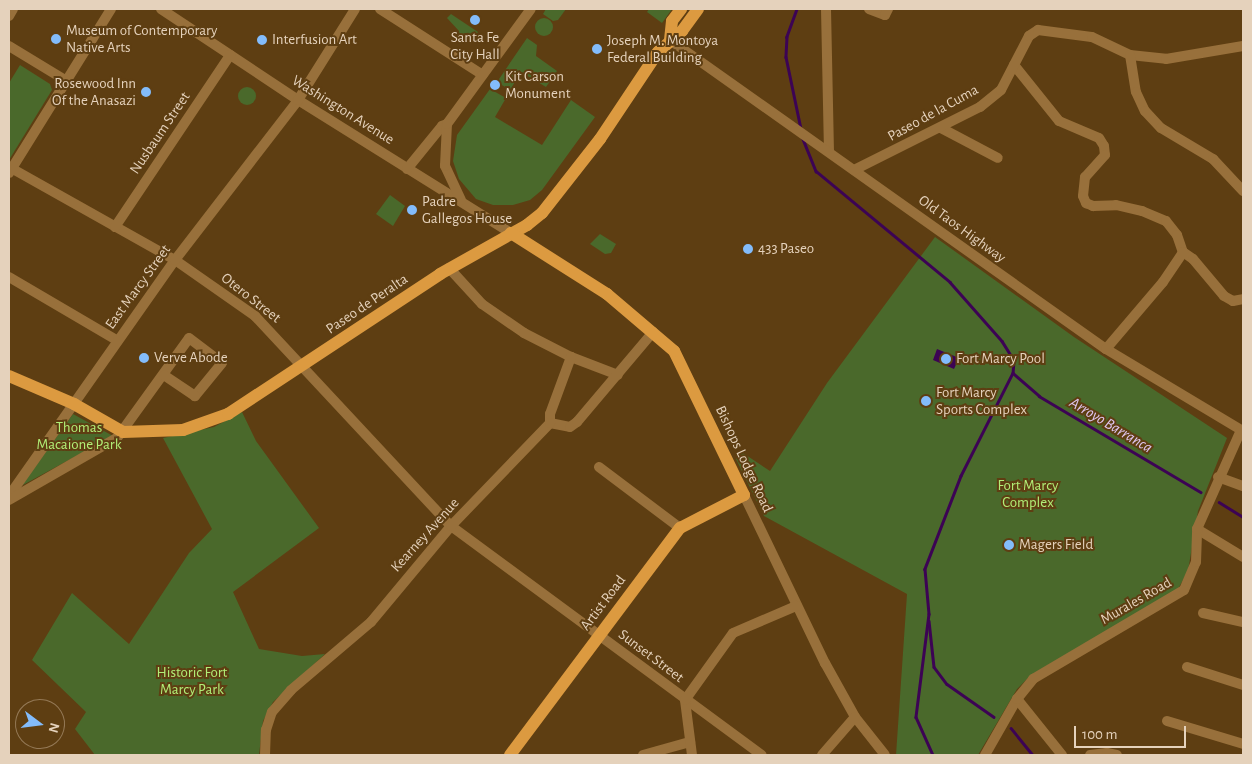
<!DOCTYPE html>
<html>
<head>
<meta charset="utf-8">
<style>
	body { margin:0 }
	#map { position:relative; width:1252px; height:764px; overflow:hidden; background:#5e3e12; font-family:"Alegreya Sans",sans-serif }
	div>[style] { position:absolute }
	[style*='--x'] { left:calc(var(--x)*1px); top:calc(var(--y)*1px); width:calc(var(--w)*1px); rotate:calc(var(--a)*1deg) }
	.green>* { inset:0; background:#4a692b }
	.round { border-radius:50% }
	.water>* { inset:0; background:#3c0354 }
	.stream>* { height:2.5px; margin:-1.25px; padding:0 1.25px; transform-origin:1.25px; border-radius:1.25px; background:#3c0354 }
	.minor>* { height:10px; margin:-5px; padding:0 5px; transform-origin:5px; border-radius:5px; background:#98703b }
	.major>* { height:12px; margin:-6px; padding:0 6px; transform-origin:6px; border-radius:6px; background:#dc9a40 }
	.dots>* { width:14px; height:14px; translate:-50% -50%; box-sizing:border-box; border:2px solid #5e3e12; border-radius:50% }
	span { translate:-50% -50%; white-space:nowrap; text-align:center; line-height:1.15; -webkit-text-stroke:4px #5e3e12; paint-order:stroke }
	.poi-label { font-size:15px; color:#e5d2bc }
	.left { translate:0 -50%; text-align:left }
	.right { translate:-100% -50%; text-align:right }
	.street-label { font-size:15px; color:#e5d2bc }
	.park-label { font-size:15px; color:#b1ee77 }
	.water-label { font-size:16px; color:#e0c6f1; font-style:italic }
	.frame { position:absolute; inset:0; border:10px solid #e5d2bc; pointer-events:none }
	.north { position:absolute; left:15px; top:699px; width:50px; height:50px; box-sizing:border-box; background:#5e3e12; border:1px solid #947956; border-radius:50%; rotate:105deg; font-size:14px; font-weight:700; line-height:20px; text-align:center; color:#e5d2bc }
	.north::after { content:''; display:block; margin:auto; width:18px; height:22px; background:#83bcfb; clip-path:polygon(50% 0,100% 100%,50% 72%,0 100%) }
	.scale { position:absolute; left:1074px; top:726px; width:112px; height:22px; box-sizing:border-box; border:2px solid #e5d2bc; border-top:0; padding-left:6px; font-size:15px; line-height:18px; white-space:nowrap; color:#e5d2bc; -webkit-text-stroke:4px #5e3e12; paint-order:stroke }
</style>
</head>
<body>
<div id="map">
	<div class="green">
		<i style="clip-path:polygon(546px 9px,566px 9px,558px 20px,553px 21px,543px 14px)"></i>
		<i style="clip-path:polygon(649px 9px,672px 9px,662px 23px,647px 12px)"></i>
		<i style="clip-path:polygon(451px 14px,478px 32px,470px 43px,460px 39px,459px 31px,447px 18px)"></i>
		<i class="round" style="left:535px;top:18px;width:18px;height:18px"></i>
		<i style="clip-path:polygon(527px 38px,537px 45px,536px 56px,557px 71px,546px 87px,521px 72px,510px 90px,497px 82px)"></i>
		<i style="clip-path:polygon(20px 65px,50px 84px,52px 90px,9px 160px,9px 83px)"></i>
		<i class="round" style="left:238px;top:87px;width:18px;height:18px"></i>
		<i style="clip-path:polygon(490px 89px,506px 98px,495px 117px,542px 145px,571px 100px,595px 117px,542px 190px,530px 200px,513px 205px,493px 205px,476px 199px,459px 179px,453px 161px,457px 135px)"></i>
		<i style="clip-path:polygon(390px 195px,405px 206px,393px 226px,376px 214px)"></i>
		<i style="clip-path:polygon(600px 234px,616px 244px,611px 253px,605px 254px,590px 244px)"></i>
		<i style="clip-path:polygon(935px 237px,1074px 337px,1227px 438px,1198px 511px,1188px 571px,1178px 589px,1031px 675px,1017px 689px,978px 755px,896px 755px,907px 594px,764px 516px,736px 459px,743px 453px,770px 471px,827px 383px)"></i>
		<i style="clip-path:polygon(242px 412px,256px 441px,319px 528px,233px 592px,259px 649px,302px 656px,325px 654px,273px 702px,263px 721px,259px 755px,95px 755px,75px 729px,86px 712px,32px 660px,72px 593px,129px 644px,189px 553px,212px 529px,163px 438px,214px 427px)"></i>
		<i style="clip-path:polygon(73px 414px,113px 436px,21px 486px,27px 478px)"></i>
	</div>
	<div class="water">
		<i style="clip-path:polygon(937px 349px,959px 358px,954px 369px,933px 360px)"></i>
	</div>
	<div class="stream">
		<i style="--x:797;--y:9;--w:30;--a:110"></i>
		<i style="--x:787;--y:37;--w:20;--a:93"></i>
		<i style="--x:786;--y:57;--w:74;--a:78.2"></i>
		<i style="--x:803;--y:139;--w:35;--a:68"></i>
		<i style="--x:816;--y:171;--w:174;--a:39.6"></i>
		<i style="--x:950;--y:282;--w:79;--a:48.6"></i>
		<i style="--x:1002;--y:341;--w:22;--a:58"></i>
		<i style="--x:1014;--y:360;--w:13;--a:94"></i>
		<i style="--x:1013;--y:373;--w:115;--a:116.8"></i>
		<i style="--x:961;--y:476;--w:100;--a:111.2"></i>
		<i style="--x:925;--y:569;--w:45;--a:84.9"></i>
		<i style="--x:929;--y:614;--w:104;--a:97.2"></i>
		<i style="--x:916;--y:717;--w:42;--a:65.9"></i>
		<i style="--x:1013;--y:373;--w:35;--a:41"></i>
		<i style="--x:1039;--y:396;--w:188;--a:30.7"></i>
		<i style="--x:1219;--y:502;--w:28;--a:32"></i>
		<i style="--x:929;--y:621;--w:46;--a:83.8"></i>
		<i style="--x:934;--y:667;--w:21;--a:53"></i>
		<i style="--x:947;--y:684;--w:57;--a:35.1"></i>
		<i style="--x:1011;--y:728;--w:35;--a:51"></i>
	</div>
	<div class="minor">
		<i style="--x:161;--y:9;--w:164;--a:33.6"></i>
		<i style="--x:298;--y:100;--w:251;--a:32"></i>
		<i style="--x:380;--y:9;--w:122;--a:32.7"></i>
		<i style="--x:826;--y:9;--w:142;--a:88.8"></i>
		<i style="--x:869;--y:9;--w:17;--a:21"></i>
		<i style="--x:885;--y:15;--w:7;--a:-63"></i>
		<i style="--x:9;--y:16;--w:8;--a:-60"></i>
		<i style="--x:670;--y:40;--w:534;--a:35.33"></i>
		<i style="--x:1106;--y:349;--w:160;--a:30.9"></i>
		<i style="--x:9;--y:46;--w:66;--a:31.3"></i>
		<i style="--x:1130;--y:55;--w:36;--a:6"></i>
		<i style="--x:1166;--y:59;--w:78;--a:-9.6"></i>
		<i style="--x:1014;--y:65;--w:72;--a:51.2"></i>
		<i style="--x:1059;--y:121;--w:43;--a:23"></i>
		<i style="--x:1099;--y:138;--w:9;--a:58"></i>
		<i style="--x:1104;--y:146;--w:9;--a:84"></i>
		<i style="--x:1105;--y:155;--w:30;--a:132"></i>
		<i style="--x:1085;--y:177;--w:19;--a:96"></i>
		<i style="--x:1083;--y:196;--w:8;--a:67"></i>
		<i style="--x:1086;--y:203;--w:8;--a:23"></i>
		<i style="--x:1093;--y:206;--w:23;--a:-2"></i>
		<i style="--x:1116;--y:205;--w:27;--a:13"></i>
		<i style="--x:1142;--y:211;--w:26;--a:23"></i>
		<i style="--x:1166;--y:221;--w:18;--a:52"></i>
		<i style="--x:1177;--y:235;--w:18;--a:71"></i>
		<i style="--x:1183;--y:252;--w:12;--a:35"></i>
		<i style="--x:1193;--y:259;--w:48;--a:50"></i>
		<i style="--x:1224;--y:296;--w:10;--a:29"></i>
		<i style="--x:1233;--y:301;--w:10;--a:-11"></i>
		<i style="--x:941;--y:128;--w:64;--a:27.8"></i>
		<i style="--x:11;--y:168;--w:188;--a:29.3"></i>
		<i style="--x:175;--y:260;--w:98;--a:35"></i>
		<i style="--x:255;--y:316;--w:287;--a:47"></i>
		<i style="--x:451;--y:526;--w:386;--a:36.4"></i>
		<i style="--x:407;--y:169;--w:55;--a:-50.9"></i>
		<i style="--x:442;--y:126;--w:5;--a:-22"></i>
		<i style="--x:854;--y:170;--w:141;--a:-26.6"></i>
		<i style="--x:980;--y:107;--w:27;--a:-39"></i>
		<i style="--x:1001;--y:90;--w:61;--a:-62.6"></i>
		<i style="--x:1029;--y:36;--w:11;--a:-34"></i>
		<i style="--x:1038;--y:30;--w:54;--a:7.4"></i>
		<i style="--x:1092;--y:37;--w:42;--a:25.3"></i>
		<i style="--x:1130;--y:55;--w:37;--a:81"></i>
		<i style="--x:1136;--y:92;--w:21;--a:65"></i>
		<i style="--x:1145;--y:111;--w:23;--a:47"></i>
		<i style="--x:1161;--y:128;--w:61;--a:30.8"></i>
		<i style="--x:1213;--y:159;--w:44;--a:46.8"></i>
		<i style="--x:9;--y:173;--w:193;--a:-58.1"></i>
		<i style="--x:461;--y:200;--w:38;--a:-115"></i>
		<i style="--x:445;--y:166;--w:42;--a:-87.3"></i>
		<i style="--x:447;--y:124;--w:142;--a:-53.9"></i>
		<i style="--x:115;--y:227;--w:207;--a:-56.2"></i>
		<i style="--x:449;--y:268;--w:49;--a:47.5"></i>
		<i style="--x:482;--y:304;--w:51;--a:34.6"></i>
		<i style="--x:524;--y:333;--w:53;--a:27.1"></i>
		<i style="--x:571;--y:357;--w:50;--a:21"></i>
		<i style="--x:9;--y:277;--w:126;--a:30.4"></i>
		<i style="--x:1106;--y:349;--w:88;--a:-49.6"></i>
		<i style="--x:1163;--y:282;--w:36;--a:-56"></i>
		<i style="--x:550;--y:423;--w:20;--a:11"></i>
		<i style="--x:570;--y:427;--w:9;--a:-36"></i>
		<i style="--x:577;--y:422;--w:118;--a:-49.8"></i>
		<i style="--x:599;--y:467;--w:101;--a:37"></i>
		<i style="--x:1218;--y:477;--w:27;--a:20"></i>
		<i style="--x:744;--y:495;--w:187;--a:64.3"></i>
		<i style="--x:825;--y:663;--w:62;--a:60.9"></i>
		<i style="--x:855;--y:717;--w:48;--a:51.7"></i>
		<i style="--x:9;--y:496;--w:289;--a:-54.9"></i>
		<i style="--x:175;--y:260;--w:202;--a:-52.4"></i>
		<i style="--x:298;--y:100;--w:107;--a:-57.9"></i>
		<i style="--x:9;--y:500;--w:125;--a:-29.9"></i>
		<i style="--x:117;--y:438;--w:123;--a:-54.2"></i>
		<i style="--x:189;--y:338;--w:41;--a:37.1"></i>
		<i style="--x:222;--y:363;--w:43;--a:129.3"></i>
		<i style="--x:195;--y:396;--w:37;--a:-146"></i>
		<i style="--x:1197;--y:529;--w:54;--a:31.3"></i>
		<i style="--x:1203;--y:613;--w:41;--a:12.7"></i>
		<i style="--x:1187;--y:667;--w:59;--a:17.8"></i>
		<i style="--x:1017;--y:699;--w:72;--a:51.2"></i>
		<i style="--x:1167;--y:721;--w:79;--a:16.8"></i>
		<i style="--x:265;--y:755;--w:25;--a:-88"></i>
		<i style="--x:266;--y:730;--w:19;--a:-72"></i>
		<i style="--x:272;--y:712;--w:29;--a:-49"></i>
		<i style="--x:291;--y:690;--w:105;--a:-40.4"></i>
		<i style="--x:371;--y:622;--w:125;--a:-50.2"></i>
		<i style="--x:451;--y:526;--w:143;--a:-46.1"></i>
		<i style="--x:550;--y:423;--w:9;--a:-90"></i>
		<i style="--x:550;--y:414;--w:61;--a:-69.8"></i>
		<i style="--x:643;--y:755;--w:49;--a:-15.5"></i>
		<i style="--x:692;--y:755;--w:55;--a:-97.3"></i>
		<i style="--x:685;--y:700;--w:82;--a:-54.4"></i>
		<i style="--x:733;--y:633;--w:69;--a:-23.2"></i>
		<i style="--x:822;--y:755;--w:50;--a:-49"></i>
		<i style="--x:985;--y:755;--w:64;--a:-60.3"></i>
		<i style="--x:1017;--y:699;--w:26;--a:-51"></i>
		<i style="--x:1033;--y:679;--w:175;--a:-30.5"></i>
		<i style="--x:1184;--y:590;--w:30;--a:-67"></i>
		<i style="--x:1196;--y:562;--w:33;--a:-88"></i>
		<i style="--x:1197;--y:529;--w:108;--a:-66"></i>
		<i style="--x:1090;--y:755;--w:17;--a:-7"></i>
		<i style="--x:1107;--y:753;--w:10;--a:11"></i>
	</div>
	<div class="major">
		<i style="--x:670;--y:40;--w:19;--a:-84"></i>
		<i style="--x:672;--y:21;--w:15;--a:-53"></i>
		<i style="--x:9;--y:376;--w:71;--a:23.3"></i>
		<i style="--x:74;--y:404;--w:56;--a:29.7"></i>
		<i style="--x:123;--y:432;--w:60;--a:-1.9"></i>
		<i style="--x:183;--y:430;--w:48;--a:-19.6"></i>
		<i style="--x:228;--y:414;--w:254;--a:-33.4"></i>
		<i style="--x:440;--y:274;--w:100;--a:-29.4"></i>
		<i style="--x:527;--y:225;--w:19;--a:-39"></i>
		<i style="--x:542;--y:213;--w:94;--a:-51.9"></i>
		<i style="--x:600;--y:139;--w:105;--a:-56.3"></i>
		<i style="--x:658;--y:52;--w:32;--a:-41"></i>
		<i style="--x:682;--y:31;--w:27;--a:-54"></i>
		<i style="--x:510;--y:755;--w:284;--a:-53.2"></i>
		<i style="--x:680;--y:528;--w:72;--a:-27.3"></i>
		<i style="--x:744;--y:495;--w:160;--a:-115.9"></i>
		<i style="--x:674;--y:351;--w:88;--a:-139.6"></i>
		<i style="--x:607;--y:294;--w:114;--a:-147.6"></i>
	</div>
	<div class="dots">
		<i style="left:475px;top:20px;background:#83bcfb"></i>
		<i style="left:56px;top:39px;background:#83bcfb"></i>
		<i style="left:262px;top:40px;background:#83bcfb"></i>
		<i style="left:597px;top:49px;background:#83bcfb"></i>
		<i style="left:495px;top:85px;background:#83bcfb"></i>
		<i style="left:146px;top:92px;background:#83bcfb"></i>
		<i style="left:412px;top:210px;background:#83bcfb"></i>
		<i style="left:748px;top:249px;background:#83bcfb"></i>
		<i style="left:144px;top:358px;background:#83bcfb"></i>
		<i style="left:946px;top:359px;background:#83bcfb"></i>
		<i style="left:926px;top:401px;background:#83bcfb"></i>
		<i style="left:1009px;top:545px;background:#83bcfb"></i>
	</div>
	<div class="poi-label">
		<span class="left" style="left:66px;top:39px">Museum of Contemporary<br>Native Arts</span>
		<span style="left:475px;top:46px">Santa Fe<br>City Hall</span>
		<span class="left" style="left:272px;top:40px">Interfusion Art</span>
		<span class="left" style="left:607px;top:49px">Joseph M. Montoya<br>Federal Building</span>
		<span class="left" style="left:505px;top:85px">Kit Carson<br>Monument</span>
		<span class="right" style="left:136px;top:92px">Rosewood Inn<br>Of the Anasazi</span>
		<span class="left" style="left:422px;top:210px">Padre<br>Gallegos House</span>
		<span class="left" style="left:758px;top:249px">433 Paseo</span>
		<span class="left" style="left:154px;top:358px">Verve Abode</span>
		<span class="left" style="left:956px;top:359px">Fort Marcy Pool</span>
		<span class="left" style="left:936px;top:401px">Fort Marcy<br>Sports Complex</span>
		<span class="left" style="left:1019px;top:545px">Magers Field</span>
	</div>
	<div class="street-label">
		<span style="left:343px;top:110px;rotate:32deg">Washington Avenue</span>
		<span style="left:933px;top:113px;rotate:-29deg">Paseo de la Cuma</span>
		<span style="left:160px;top:133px;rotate:-56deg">Nusbaum Street</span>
		<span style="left:962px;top:229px;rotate:36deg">Old Taos Highway</span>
		<span style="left:138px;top:287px;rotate:-54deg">East Marcy Street</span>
		<span style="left:251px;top:298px;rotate:38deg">Otero Street</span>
		<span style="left:367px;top:304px;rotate:-34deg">Paseo de Peralta</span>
		<span style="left:744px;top:459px;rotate:65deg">Bishops Lodge Road</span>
		<span style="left:425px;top:535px;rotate:-48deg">Kearney Avenue</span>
		<span style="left:1136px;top:601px;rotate:-30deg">Murales Road</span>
		<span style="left:603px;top:603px;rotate:-53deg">Artist Road</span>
		<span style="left:651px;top:656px;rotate:37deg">Sunset Street</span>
	</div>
	<div class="park-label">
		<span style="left:79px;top:436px">Thomas<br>Macaione Park</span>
		<span style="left:1028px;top:494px">Fort Marcy<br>Complex</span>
		<span style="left:192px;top:681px">Historic Fort<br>Marcy Park</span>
	</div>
	<div class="water-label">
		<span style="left:1111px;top:425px;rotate:31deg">Arroyo Barranca</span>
	</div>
	<div class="frame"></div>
	<div class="north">N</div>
	<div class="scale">100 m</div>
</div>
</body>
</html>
